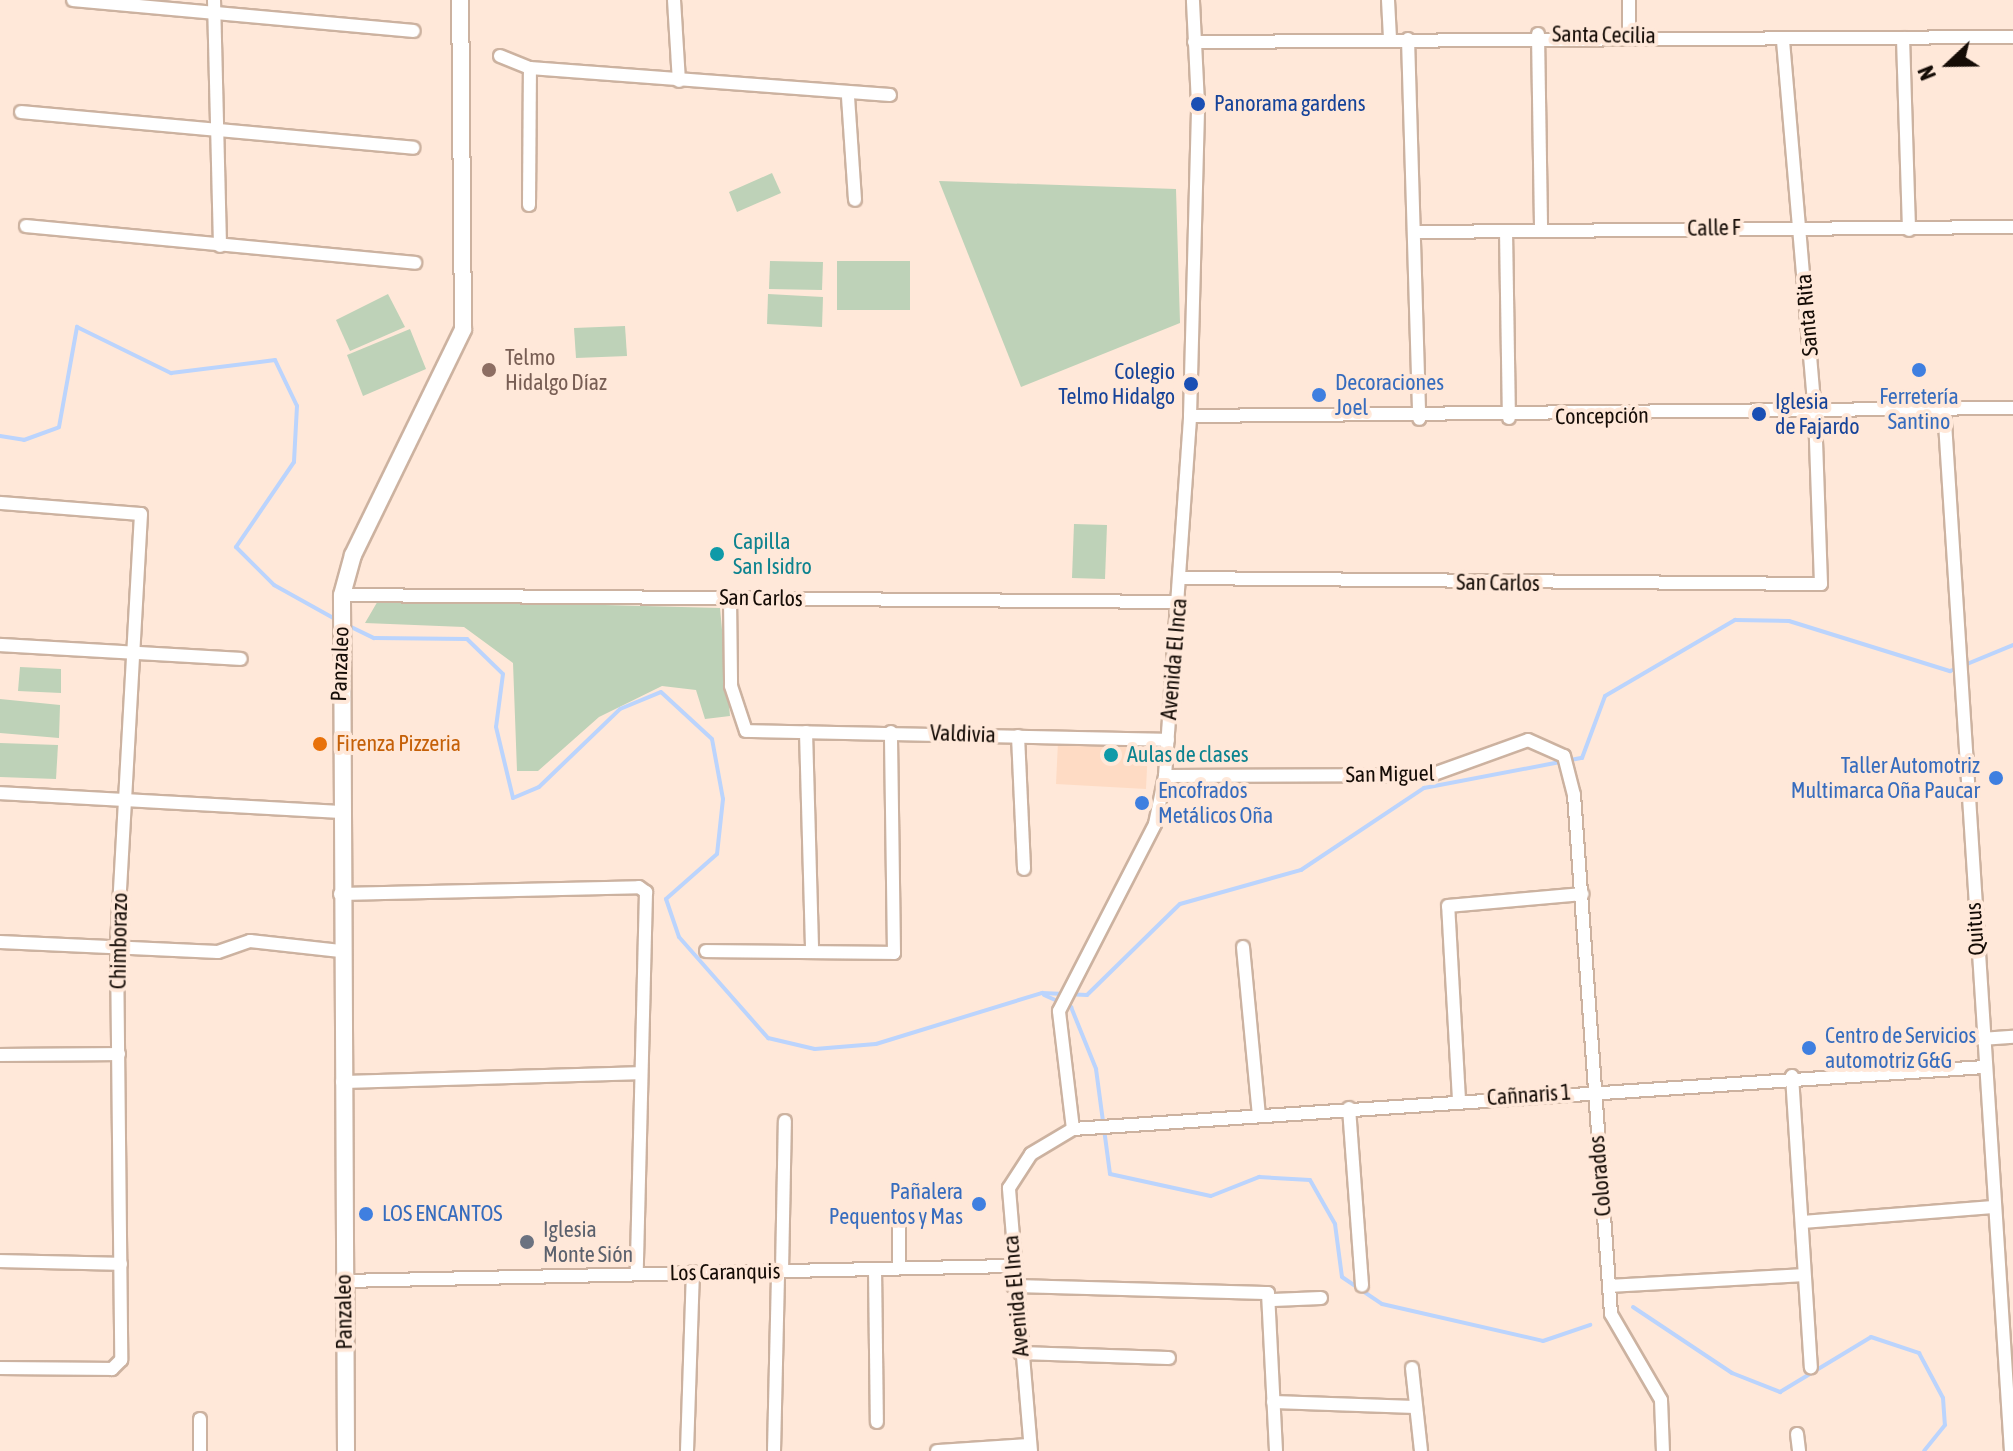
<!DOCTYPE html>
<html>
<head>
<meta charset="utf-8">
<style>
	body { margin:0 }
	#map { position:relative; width:2013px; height:1451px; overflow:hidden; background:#ffe8d9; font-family:"Asap Condensed",sans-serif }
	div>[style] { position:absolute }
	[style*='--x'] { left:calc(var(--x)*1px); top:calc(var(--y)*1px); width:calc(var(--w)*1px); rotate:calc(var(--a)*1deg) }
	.built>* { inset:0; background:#fedbc4 }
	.green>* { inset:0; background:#bed2b8 }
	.stream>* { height:4px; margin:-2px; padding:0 2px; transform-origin:2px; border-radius:2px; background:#bbd4fd }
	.roads { filter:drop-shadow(2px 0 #ccb2a0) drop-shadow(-2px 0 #ccb2a0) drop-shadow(0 2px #ccb2a0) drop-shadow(0 -2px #ccb2a0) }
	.street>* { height:12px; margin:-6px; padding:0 6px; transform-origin:6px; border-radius:6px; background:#fff }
	.secondary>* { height:16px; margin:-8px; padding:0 8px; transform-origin:8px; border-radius:8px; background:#fff }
	.dots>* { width:22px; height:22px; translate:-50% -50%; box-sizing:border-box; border:4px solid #ffe8d9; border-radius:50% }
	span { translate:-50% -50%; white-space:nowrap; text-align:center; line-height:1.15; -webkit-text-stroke:8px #ffe8d9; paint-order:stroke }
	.street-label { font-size:22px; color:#150c06 }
	.transit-label { font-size:22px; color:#164399 }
	.left { translate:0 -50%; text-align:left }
	.right { translate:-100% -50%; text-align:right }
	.education-label { font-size:22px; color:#785e54 }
	.shop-label { font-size:22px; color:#366cbe }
	.culture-label { font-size:22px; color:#0d838f }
	.food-label { font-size:22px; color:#c56008 }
	.worship-label { font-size:22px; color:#5b616d }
	.north { position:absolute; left:1909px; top:24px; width:80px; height:80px; -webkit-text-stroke:6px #ffe8d9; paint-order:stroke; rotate:248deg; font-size:22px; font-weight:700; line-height:32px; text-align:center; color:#150c06 }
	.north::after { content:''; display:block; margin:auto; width:28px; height:36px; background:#150c06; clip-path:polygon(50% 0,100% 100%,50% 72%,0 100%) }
</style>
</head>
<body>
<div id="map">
	<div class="built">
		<i style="clip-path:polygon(1058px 742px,1148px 747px,1146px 789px,1056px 784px)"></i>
	</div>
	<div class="green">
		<i style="clip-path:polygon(772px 173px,781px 193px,737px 212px,729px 192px)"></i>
		<i style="clip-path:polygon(939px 181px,1176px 189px,1180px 323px,1021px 387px)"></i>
		<i style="clip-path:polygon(770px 261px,823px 262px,822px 290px,769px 289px)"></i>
		<i style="clip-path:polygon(837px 261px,910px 261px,910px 310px,837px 310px)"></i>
		<i style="clip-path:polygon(388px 294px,405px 327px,350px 351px,336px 320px)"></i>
		<i style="clip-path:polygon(768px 294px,823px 297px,822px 327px,767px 324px)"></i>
		<i style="clip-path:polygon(625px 326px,627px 356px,576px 358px,574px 328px)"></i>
		<i style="clip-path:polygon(410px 329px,426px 369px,363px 396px,347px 355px)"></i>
		<i style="clip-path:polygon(1074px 524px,1107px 525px,1105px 579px,1072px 578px)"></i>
		<i style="clip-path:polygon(379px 599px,720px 608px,730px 716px,705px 719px,696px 690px,662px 686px,599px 717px,538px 771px,517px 771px,513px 663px,464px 627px,365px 623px)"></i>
		<i style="clip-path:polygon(20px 667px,61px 669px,61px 693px,18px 691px)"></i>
		<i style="clip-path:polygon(0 699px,60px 705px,59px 738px,0 733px)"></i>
		<i style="clip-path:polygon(0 743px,58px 745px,56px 779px,0 777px)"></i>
	</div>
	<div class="stream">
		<i style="--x:0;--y:436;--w:24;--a:9"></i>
		<i style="--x:24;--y:440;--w:37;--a:-20"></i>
		<i style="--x:59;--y:427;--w:102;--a:-79.8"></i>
		<i style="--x:77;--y:327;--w:105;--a:26.1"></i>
		<i style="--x:171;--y:373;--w:105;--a:-7.1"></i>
		<i style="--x:275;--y:360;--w:51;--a:64.4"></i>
		<i style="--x:297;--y:406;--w:56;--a:93.1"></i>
		<i style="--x:294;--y:462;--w:103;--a:124.3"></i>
		<i style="--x:236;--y:547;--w:54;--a:45"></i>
		<i style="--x:274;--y:585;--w:74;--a:29"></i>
		<i style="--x:347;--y:625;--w:30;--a:26"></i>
		<i style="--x:374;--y:638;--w:93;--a:0.6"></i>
		<i style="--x:467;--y:639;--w:50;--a:44.2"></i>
		<i style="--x:503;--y:674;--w:53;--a:97.5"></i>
		<i style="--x:496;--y:727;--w:73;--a:76.5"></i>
		<i style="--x:513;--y:798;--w:28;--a:-23"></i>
		<i style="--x:539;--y:787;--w:112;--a:-43.9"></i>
		<i style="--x:620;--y:709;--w:44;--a:-22.5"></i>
		<i style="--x:661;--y:692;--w:69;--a:42.7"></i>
		<i style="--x:712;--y:739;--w:61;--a:79.6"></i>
		<i style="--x:723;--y:799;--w:55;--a:96.2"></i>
		<i style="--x:717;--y:854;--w:68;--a:138.6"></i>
		<i style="--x:666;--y:899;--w:40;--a:71.1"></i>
		<i style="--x:679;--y:937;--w:135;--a:48.6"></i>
		<i style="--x:768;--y:1038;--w:48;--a:13.2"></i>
		<i style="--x:815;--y:1049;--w:61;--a:-4.7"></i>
		<i style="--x:876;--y:1044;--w:174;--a:-17.1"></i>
		<i style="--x:1042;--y:993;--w:45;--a:2.5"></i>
		<i style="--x:1087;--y:995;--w:130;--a:-44.4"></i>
		<i style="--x:1180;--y:904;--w:126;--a:-15.7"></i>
		<i style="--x:1301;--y:870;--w:148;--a:-33.7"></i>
		<i style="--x:1424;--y:788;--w:161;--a:-10.8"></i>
		<i style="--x:1582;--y:758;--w:66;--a:-69.6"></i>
		<i style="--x:1605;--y:696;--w:151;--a:-30.3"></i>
		<i style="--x:1735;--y:620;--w:54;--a:1.1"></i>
		<i style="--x:1789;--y:621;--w:169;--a:17.3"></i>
		<i style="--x:1950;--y:671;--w:68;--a:-22.4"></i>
		<i style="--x:1044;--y:995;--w:30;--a:24"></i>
		<i style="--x:1071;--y:1007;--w:67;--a:68"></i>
		<i style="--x:1096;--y:1069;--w:106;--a:82.4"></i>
		<i style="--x:1110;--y:1174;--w:103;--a:12.3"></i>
		<i style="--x:1211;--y:1196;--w:52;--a:-21.6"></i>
		<i style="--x:1259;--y:1177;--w:51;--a:3.4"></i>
		<i style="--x:1310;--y:1180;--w:51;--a:60.4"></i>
		<i style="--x:1335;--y:1224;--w:53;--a:82.5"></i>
		<i style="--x:1342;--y:1277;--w:48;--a:34"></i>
		<i style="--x:1382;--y:1304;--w:165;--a:12.9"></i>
		<i style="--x:1543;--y:1341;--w:50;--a:-18.8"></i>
		<i style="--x:1633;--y:1307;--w:119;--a:33.7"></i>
		<i style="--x:1732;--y:1373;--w:52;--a:21.6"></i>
		<i style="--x:1780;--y:1392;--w:106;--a:-31.1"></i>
		<i style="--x:1871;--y:1337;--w:51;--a:18.4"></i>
		<i style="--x:1919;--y:1353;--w:51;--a:61.9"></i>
		<i style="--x:1943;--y:1398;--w:27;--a:86"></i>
		<i style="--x:1945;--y:1425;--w:33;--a:129"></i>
	</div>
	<div class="roads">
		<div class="street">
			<i style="--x:73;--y:0;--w:342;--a:5.2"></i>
			<i style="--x:214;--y:0;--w:246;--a:88.6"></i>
			<i style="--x:674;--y:0;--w:81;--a:86.5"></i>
			<i style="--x:1388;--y:0;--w:39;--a:87"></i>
			<i style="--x:1629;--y:0;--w:35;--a:90"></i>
			<i style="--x:1538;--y:34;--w:197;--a:89.1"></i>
			<i style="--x:1903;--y:38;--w:192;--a:88.2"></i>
			<i style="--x:1408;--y:39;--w:380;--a:88.3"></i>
			<i style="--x:1194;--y:42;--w:819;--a:-0.35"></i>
			<i style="--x:500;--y:56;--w:32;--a:22"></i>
			<i style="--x:530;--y:68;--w:361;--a:4.3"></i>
			<i style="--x:848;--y:97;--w:103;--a:86.1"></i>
			<i style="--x:21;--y:112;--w:394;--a:5.2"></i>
			<i style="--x:529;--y:205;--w:137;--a:-89.6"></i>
			<i style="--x:26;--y:226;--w:391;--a:5.4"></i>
			<i style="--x:1506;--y:231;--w:187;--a:89.1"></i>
			<i style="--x:1415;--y:232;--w:598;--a:-0.48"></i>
			<i style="--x:1944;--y:407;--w:1046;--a:86.33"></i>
			<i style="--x:1190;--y:416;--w:823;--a:-0.56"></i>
			<i style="--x:0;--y:503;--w:141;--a:4.5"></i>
			<i style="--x:141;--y:514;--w:435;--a:93.2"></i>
			<i style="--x:117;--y:948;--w:412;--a:89.4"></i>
			<i style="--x:121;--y:1360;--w:13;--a:135"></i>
			<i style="--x:112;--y:1369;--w:112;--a:-179.5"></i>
			<i style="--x:1181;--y:578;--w:640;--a:0.54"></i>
			<i style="--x:1821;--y:584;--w:170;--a:-92"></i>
			<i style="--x:1815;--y:414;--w:376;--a:-94.9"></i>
			<i style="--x:342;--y:595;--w:837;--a:0.48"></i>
			<i style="--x:730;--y:598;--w:88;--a:89.3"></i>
			<i style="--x:731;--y:686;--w:47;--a:71.6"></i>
			<i style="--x:746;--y:731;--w:422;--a:1.2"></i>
			<i style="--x:0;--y:645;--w:241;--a:3.3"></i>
			<i style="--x:806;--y:732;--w:220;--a:88.4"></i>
			<i style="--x:1018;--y:736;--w:133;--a:87.4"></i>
			<i style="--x:1165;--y:776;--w:266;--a:-0.2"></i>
			<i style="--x:1431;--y:775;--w:103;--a:-19.8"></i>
			<i style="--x:1528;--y:740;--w:39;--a:24"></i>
			<i style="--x:1564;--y:756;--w:40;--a:75.6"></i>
			<i style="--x:1574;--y:795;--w:520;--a:85.92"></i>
			<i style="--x:1611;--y:1314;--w:99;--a:59.8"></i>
			<i style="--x:1661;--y:1400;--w:51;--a:87.8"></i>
			<i style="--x:0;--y:793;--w:340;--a:3.2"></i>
			<i style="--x:340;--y:894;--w:299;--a:-1.3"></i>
			<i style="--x:639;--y:887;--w:9;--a:36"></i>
			<i style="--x:646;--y:892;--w:381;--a:91.4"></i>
			<i style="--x:0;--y:942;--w:218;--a:2.6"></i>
			<i style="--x:218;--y:952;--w:34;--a:-19"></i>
			<i style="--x:250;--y:941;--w:91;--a:6.3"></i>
			<i style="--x:1243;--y:947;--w:169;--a:84.6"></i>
			<i style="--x:706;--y:951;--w:188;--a:0.6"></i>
			<i style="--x:894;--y:953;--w:221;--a:-90.8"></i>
			<i style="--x:1981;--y:1039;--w:32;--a:-4"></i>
			<i style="--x:0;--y:1055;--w:119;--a:-0.5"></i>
			<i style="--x:1792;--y:1076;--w:292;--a:86.3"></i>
			<i style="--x:342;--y:1082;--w:297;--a:-1.7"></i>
			<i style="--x:1459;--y:1100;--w:194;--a:-93.2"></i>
			<i style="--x:1448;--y:906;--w:135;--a:-5.1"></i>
			<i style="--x:1349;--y:1108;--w:178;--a:85.8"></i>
			<i style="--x:1073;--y:1129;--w:914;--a:-3.89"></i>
			<i style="--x:1802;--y:1222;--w:192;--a:-4.5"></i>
			<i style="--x:0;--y:1261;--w:121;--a:1.4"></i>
			<i style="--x:899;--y:1268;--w:41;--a:-90"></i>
			<i style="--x:875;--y:1269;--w:153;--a:89.3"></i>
			<i style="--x:782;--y:1271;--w:150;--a:-88.9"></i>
			<i style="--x:344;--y:1281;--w:666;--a:-1.29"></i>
			<i style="--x:1013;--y:1286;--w:255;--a:1.6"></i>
			<i style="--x:1268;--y:1293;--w:158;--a:87.1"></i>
			<i style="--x:1610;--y:1286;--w:194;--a:-3.2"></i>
			<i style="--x:1273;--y:1300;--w:48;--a:-2.4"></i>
			<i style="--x:1020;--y:1353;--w:149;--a:1.9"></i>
			<i style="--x:1412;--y:1368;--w:83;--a:83.8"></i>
			<i style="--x:1273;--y:1402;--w:143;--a:2"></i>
			<i style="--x:200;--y:1419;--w:32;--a:90"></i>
			<i style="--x:1797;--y:1434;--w:17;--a:83"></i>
			<i style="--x:687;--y:1451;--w:179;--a:-88.1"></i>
			<i style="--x:774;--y:1451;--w:180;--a:-88.7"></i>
			<i style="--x:937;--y:1451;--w:93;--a:-3.7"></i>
			<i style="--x:1031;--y:1451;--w:264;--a:-94.8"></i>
			<i style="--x:1009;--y:1188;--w:40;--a:-57.1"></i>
			<i style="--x:1031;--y:1154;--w:49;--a:-30.8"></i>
			<i style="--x:1073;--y:1129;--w:119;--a:-96.8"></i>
			<i style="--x:1059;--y:1011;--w:210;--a:-62.8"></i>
			<i style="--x:1155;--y:824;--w:49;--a:-78.2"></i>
			<i style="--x:1165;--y:776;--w:361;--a:-86"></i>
			<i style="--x:1190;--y:416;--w:312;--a:-88.5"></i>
			<i style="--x:1198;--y:104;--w:104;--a:-92.8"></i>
		</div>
		<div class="secondary">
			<i style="--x:346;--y:1451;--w:856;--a:-90.27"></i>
			<i style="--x:342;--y:595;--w:41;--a:-74.6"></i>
			<i style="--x:353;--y:555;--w:251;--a:-64"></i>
			<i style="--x:463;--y:329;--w:329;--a:-90.5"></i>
		</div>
	</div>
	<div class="dots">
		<i style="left:1198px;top:104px;background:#1a4fb4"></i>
		<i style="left:489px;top:370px;background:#8d6e63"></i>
		<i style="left:1919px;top:370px;background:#3f7fe0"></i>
		<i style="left:1191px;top:384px;background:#1a4fb4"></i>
		<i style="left:1319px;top:395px;background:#3f7fe0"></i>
		<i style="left:1759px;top:414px;background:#1a4fb4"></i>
		<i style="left:717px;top:554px;background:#0f9aa8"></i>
		<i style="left:320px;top:744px;background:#e8710a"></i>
		<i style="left:1111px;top:755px;background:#0f9aa8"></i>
		<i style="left:1996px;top:778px;background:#3f7fe0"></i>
		<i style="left:1142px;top:803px;background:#3f7fe0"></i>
		<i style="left:1809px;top:1048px;background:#3f7fe0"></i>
		<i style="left:979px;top:1204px;background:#3f7fe0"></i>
		<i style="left:366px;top:1214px;background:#3f7fe0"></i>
		<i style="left:527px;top:1242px;background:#6b7280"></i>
	</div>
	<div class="street-label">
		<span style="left:1604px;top:35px;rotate:1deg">Santa Cecilia</span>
		<span style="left:1714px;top:228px;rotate:-1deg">Calle F</span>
		<span style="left:1807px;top:315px;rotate:-95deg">Santa Rita</span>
		<span style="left:1602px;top:416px;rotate:-1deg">Concepción</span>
		<span style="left:1498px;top:583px;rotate:1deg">San Carlos</span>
		<span style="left:761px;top:598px;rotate:1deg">San Carlos</span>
		<span style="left:1174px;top:659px;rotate:-85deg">Avenida El Inca</span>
		<span style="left:340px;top:664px;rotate:-88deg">Panzaleo</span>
		<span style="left:963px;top:734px;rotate:2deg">Valdivia</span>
		<span style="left:1390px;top:774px;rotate:-1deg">San Miguel</span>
		<span style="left:1975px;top:929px;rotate:-94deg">Quitus</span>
		<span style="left:119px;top:941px;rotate:-89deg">Chimborazo</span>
		<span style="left:1529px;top:1095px;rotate:-4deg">Cañnaris 1</span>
		<span style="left:1600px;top:1176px;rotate:-95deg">Colorados</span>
		<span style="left:725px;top:1272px;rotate:-1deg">Los Caranquis</span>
		<span style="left:1016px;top:1296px;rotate:-95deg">Avenida El Inca</span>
		<span style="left:344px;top:1312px;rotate:-91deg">Panzaleo</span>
	</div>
	<div class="transit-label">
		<span class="left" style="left:1214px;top:104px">Panorama gardens</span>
		<span class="right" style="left:1175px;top:384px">Colegio<br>Telmo Hidalgo</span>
		<span class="left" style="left:1775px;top:414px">Iglesia<br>de Fajardo</span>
	</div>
	<div class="education-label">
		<span class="left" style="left:505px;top:370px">Telmo<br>Hidalgo Díaz</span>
	</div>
	<div class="shop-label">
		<span class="left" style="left:1335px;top:395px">Decoraciones<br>Joel</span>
		<span style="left:1919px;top:409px">Ferretería<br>Santino</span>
		<span class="right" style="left:1980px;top:778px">Taller Automotriz<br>Multimarca Oña Paucar</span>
		<span class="left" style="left:1158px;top:803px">Encofrados<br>Metálicos Oña</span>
		<span class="left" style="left:1825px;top:1048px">Centro de Servicios<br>automotriz G&amp;G</span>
		<span class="right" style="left:963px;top:1204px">Pañalera<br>Pequentos y Mas</span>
		<span class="left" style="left:382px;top:1214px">LOS ENCANTOS</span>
	</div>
	<div class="culture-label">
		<span class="left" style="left:733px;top:554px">Capilla<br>San Isidro</span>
		<span class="left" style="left:1127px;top:755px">Aulas de clases</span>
	</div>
	<div class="food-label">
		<span class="left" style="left:336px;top:744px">Firenza Pizzeria</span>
	</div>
	<div class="worship-label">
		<span class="left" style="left:543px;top:1242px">Iglesia<br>Monte Sión</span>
	</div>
	<div class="north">N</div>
</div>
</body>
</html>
